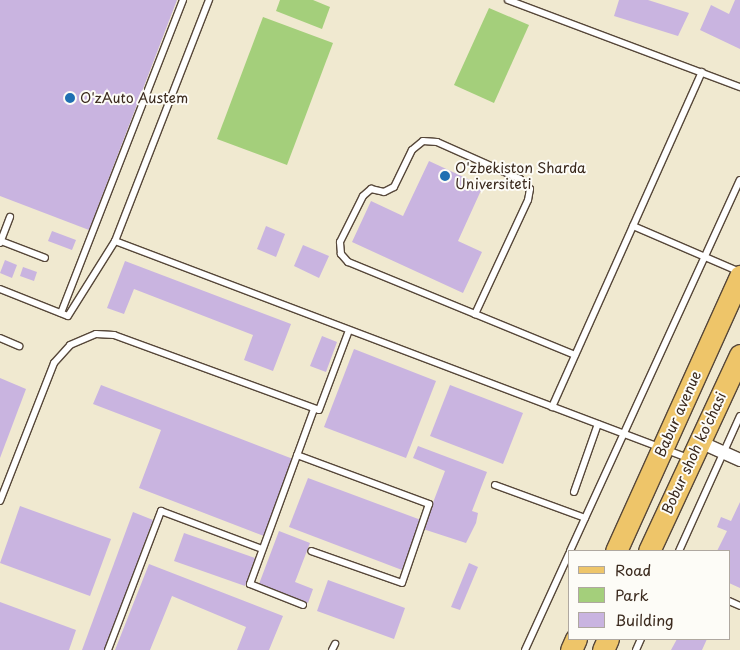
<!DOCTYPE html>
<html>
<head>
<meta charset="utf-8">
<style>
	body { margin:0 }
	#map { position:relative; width:740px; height:650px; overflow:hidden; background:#f0e9d0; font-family:"Playpen Sans",sans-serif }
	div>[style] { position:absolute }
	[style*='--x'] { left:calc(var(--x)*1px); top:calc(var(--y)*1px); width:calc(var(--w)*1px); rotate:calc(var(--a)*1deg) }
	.green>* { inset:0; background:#a4cf7b }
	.building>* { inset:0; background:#c9b4e0 }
	.roads { filter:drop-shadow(1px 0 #564739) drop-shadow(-1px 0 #564739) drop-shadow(0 1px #564739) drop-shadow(0 -1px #564739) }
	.service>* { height:6px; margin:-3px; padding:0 3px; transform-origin:3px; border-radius:3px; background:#fff }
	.minor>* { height:12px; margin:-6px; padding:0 6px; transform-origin:6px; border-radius:6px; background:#fff }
	.primary>* { height:21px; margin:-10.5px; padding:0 10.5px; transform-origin:10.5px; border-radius:10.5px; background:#eec569 }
	.dots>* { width:14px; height:14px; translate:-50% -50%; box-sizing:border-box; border:2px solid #fdfcf7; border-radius:50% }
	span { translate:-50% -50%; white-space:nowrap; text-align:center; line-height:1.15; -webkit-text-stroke:4px #fdfcf7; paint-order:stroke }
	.poi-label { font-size:14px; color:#3b2a1e }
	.left { translate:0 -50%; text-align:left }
	.street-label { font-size:14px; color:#3b2a1e }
	.legend { position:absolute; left:568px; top:550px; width:162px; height:90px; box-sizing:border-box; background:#fdfcf7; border:1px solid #afa8a0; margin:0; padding:6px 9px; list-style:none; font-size:15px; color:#3b2a1e }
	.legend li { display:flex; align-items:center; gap:10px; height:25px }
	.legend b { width:25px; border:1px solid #afa8a0 }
</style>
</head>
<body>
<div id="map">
	<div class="green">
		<i style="clip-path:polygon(280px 0,313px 0,330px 7px,322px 29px,276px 11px)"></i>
		<i style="clip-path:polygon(489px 8px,529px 25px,494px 103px,454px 85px)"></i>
		<i style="clip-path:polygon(263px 17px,333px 43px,287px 165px,217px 139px)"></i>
	</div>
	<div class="building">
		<i style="clip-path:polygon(0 0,177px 0,89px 230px,0 196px)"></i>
		<i style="clip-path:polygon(619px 0,648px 0,689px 13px,678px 36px,614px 16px)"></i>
		<i style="clip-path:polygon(735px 0,740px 0,740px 49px,700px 30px,711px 5px,729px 14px)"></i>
		<i style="clip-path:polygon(429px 161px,483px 186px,458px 241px,482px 252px,463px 293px,352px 242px,371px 201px,403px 216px)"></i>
		<i style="clip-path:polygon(266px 226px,285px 234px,276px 257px,257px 249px)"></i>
		<i style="clip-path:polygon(52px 231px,76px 240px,72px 250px,48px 241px)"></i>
		<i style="clip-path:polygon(303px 245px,329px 256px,319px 278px,294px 266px)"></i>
		<i style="clip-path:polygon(5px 260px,17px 265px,12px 278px,0 273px)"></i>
		<i style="clip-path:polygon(125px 261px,291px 324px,273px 371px,244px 360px,253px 335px,134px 289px,124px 314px,107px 308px)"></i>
		<i style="clip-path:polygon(23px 267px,37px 272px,34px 281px,20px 276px)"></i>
		<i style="clip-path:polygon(322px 336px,337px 342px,326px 372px,310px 366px)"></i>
		<i style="clip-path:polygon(354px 349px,436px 381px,406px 458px,324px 427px)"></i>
		<i style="clip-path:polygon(0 378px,26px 389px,0 458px)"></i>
		<i style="clip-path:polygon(101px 385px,293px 459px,264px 536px,139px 488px,161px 430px,93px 404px)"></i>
		<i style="clip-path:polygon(450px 385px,523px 413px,503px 464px,430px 436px)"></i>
		<i style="clip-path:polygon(418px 446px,487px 472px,472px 511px,478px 513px,476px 523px,466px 543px,423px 529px,445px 471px,413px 458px)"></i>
		<i style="clip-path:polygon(308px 478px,421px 520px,402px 570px,289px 527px)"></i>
		<i style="clip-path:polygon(740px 502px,740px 588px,729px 583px,729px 551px,717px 551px,727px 531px,717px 527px,721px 517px,731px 521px)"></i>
		<i style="clip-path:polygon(20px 506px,111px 539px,90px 596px,0 563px)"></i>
		<i style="clip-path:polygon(133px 512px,153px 520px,105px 650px,82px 650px)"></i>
		<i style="clip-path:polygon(279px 531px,310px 543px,295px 582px,313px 589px,308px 603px,259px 584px)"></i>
		<i style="clip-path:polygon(184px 533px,255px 558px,245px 586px,174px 561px)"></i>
		<i style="clip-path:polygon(469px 563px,478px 567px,460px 610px,451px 607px)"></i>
		<i style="clip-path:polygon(149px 564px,283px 616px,269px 650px,237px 650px,246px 627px,172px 596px,150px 650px,115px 650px)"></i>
		<i style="clip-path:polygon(328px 580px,405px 608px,394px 639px,317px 611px)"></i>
		<i style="clip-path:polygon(0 602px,76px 630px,69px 650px,0 650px)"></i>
		<i style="clip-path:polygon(677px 639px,707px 639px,702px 650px,671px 650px)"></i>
	</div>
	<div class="roads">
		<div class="service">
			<i style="--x:508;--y:0;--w:248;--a:20.6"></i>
			<i style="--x:423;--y:141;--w:14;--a:4"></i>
			<i style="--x:437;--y:142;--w:91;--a:24"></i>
			<i style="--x:520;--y:179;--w:14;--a:45"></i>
			<i style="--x:530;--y:189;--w:11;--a:100"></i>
			<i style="--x:528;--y:200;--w:126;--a:114.9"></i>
			<i style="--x:475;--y:314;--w:137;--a:-157.7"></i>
			<i style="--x:348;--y:262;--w:11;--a:-131"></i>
			<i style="--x:341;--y:254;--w:12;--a:-95"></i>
			<i style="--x:340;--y:242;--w:51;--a:-63.4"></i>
			<i style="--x:363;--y:196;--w:11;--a:-41"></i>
			<i style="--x:371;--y:189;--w:13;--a:13"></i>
			<i style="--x:384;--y:192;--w:11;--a:-27"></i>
			<i style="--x:394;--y:187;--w:41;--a:-64.1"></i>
			<i style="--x:412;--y:150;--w:14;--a:-39"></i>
			<i style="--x:633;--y:226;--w:116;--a:23.3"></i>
			<i style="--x:1;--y:241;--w:47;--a:21.1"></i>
			<i style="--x:115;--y:241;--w:259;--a:-68.7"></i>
			<i style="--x:0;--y:243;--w:28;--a:-69"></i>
			<i style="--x:0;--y:289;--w:73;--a:21.7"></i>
			<i style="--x:68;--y:316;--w:89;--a:-57.9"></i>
			<i style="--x:115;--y:241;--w:613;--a:20.74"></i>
			<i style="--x:61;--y:313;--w:336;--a:-68.7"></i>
			<i style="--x:475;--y:314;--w:108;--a:22.3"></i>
			<i style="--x:0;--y:338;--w:21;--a:23"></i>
			<i style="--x:552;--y:407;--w:367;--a:-65.9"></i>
			<i style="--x:297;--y:455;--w:141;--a:20.4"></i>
			<i style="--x:429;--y:504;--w:83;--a:108.9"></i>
			<i style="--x:402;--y:583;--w:96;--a:-160.6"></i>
			<i style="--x:495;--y:485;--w:96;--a:20.1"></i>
			<i style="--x:574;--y:492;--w:72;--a:-70.6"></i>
			<i style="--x:0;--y:501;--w:148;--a:-68.6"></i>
			<i style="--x:54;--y:363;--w:24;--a:-48"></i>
			<i style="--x:70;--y:345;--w:28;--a:-23"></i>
			<i style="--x:96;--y:334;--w:18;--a:3"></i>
			<i style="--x:114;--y:335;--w:218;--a:20.1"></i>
			<i style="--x:319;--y:410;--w:85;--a:-69.4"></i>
			<i style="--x:570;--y:551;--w:408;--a:-65.4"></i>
			<i style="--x:679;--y:551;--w:148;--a:-65.7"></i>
			<i style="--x:729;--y:601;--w:12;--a:24"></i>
			<i style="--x:303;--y:605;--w:57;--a:-158.4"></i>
			<i style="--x:250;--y:584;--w:186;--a:-69.9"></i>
			<i style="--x:108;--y:650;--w:149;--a:-69.1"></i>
			<i style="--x:161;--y:511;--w:108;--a:20.6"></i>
			<i style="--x:332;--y:650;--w:7;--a:-63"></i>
			<i style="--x:525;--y:650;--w:106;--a:-65.4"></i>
			<i style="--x:636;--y:650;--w:12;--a:-66"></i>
		</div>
		<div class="minor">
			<i style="--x:700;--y:442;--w:44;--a:24.2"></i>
		</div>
		<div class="primary">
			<i style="--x:616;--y:551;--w:302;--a:-65.7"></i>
			<i style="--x:649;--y:551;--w:216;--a:-65.1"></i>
			<i style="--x:571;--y:650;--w:12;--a:-66"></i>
			<i style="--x:603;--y:650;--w:12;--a:-66"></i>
		</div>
	</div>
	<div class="dots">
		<i style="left:70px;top:98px;background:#1f6fb2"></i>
		<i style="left:445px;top:176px;background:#1f6fb2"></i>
	</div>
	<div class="poi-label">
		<span class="left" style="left:80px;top:98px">O'zAuto Austem</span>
		<span class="left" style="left:455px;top:176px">O'zbekiston Sharda<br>Universiteti</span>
	</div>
	<div class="street-label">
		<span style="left:678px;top:414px;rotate:-66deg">Babur avenue</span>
		<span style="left:694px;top:453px;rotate:-65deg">Bobur shoh ko'chasi</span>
	</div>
	<ul class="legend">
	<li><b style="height:6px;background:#eec569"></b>Road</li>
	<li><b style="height:14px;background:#a4cf7b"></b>Park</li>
	<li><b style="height:14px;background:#c9b4e0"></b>Building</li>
	</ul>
</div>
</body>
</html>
